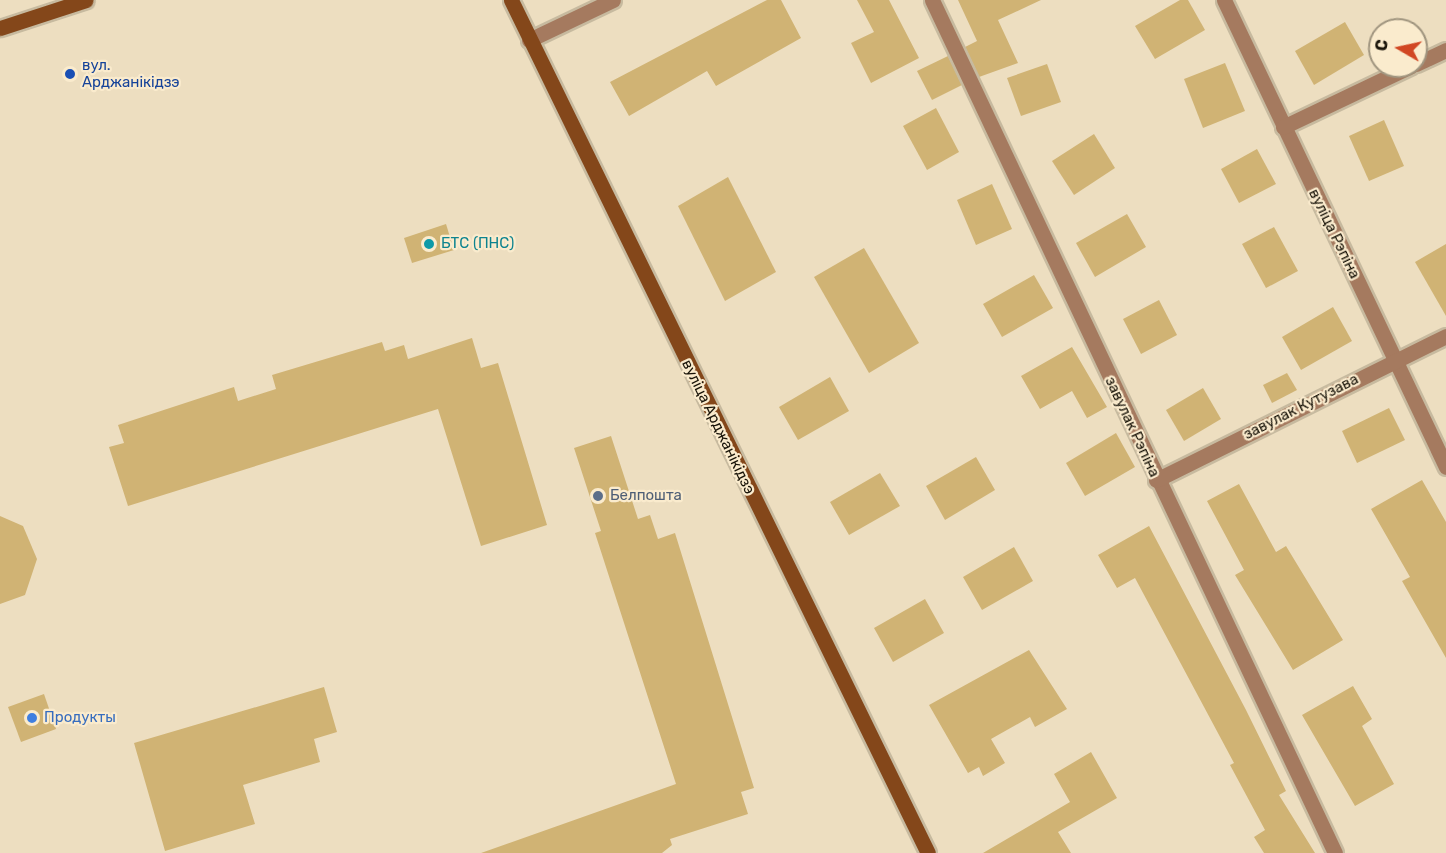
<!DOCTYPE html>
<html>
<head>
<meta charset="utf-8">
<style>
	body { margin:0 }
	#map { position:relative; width:1446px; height:853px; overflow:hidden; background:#eddec0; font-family:Rubik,sans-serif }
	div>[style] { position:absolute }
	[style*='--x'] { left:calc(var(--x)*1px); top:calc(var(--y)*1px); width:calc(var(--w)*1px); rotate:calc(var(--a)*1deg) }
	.building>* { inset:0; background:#d0b374 }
	.roads { filter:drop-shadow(2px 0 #c7ba9f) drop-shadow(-2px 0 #c7ba9f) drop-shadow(0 2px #c7ba9f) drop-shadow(0 -2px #c7ba9f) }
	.minor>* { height:15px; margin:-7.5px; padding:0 7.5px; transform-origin:7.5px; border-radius:7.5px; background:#a57a5f }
	.tertiary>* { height:15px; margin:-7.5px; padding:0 7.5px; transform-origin:7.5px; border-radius:7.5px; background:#a57a5f }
	.secondary>* { height:15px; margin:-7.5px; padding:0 7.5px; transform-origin:7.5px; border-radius:7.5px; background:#84471a }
	.dots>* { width:16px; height:16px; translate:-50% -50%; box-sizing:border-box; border:3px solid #faebcd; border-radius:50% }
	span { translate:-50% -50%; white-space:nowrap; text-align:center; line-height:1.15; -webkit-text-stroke:4.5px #faebcd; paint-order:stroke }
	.transit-label { font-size:15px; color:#164399 }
	.left { translate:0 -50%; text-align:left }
	.street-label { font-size:15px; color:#191409 }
	.culture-label { font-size:15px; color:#0d838f }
	.service-label { font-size:15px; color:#4e5e75 }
	.shop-label { font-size:15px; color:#366cbe }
	.north { position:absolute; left:1368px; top:18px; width:60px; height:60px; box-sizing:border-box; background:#faebcd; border:2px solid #a0957f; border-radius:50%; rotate:279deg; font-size:16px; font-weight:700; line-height:24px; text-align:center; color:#191409 }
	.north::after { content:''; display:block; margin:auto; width:21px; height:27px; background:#d14723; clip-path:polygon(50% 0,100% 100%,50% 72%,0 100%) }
</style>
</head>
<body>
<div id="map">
	<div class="building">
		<i style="clip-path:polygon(767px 0,781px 0,801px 38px,716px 86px,707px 71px,629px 116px,610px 82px)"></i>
		<i style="clip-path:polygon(857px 0,889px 0,919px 58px,871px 83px,851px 43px,874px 32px)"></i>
		<i style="clip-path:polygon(958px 0,1041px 0,998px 20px,1018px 63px,979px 77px,965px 47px,977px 41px)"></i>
		<i style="clip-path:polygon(1180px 0,1188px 0,1205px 30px,1155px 59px,1135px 26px)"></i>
		<i style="clip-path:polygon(1345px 22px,1364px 55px,1314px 85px,1295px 51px)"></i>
		<i style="clip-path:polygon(948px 56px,962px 85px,932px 100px,917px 71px)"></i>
		<i style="clip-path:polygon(1225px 63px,1245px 111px,1203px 128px,1184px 79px)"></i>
		<i style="clip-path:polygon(1047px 64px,1061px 102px,1021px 116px,1007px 78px)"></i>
		<i style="clip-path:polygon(936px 108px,959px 152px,927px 170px,903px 126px)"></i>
		<i style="clip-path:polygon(1384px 120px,1404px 166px,1369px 181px,1349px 136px)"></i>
		<i style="clip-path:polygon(1094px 134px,1115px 168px,1074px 195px,1052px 161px)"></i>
		<i style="clip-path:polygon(1257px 149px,1276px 184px,1239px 203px,1221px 169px)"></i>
		<i style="clip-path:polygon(728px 177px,776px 272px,725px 301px,678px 206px)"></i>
		<i style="clip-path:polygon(992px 184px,1012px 229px,976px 245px,957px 200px)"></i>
		<i style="clip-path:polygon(1127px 214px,1146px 247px,1095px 277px,1076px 243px)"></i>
		<i style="clip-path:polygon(446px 224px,454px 250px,412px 263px,404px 238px)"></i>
		<i style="clip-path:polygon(1274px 227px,1298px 271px,1266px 288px,1242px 244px)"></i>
		<i style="clip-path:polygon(1446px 244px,1446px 316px,1415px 262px)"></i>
		<i style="clip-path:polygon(864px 248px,919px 343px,869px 373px,814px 277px)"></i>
		<i style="clip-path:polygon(1034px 275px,1053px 308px,1002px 337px,983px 304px)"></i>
		<i style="clip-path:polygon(1159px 300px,1177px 335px,1141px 354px,1123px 319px)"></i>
		<i style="clip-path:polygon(1333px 307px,1352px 341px,1301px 370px,1282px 337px)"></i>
		<i style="clip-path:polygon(472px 338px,481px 368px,498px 363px,547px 525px,481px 546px,438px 409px,128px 506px,109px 447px,124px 443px,118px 425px,234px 387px,238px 401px,276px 389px,272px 375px,382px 342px,385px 351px,404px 345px,408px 359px)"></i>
		<i style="clip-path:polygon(1072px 347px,1107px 407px,1087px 418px,1072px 391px,1040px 409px,1021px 376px)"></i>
		<i style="clip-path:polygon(1287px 373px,1297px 390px,1272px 403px,1263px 385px)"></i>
		<i style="clip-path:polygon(830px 377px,849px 411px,798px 440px,779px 407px)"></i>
		<i style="clip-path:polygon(1203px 388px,1221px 419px,1184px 441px,1166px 410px)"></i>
		<i style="clip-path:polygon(1389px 408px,1405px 440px,1357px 463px,1342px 431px)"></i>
		<i style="clip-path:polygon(1116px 433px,1135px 467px,1085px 496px,1066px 463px)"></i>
		<i style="clip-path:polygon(611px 436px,638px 519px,650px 515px,658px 539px,675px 533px,754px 788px,741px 792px,748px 814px,670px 839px,672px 845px,662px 853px,481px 853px,676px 784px,595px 533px,601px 531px,574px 448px)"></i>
		<i style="clip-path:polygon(976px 457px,995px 490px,945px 520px,926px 486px)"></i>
		<i style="clip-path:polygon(880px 473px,900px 506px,849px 535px,830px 502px)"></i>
		<i style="clip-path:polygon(1422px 480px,1446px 522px,1446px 658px,1402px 581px,1410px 577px,1371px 509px)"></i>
		<i style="clip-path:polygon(1239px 484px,1276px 552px,1286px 546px,1343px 640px,1293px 670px,1235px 575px,1244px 570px,1207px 501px)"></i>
		<i style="clip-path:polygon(0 516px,23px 526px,37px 559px,25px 595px,0 604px)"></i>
		<i style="clip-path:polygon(1149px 526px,1246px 710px,1286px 791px,1279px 795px,1315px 853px,1264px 853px,1254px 837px,1265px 830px,1230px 765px,1234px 763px,1135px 578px,1117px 588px,1098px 555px)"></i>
		<i style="clip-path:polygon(1014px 547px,1033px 581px,982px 610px,963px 577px)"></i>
		<i style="clip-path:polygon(925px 599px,944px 633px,893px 662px,874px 628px)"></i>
		<i style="clip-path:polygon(1029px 650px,1067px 709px,1035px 727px,1030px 717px,991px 739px,1005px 763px,983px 776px,979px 767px,968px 773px,929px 705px)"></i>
		<i style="clip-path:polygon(1353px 686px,1372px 719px,1362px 726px,1394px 784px,1355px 806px,1302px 715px)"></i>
		<i style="clip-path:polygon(324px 687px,337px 732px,314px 739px,320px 762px,243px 785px,255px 824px,165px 851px,134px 743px)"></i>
		<i style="clip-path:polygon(44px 694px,56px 729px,21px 742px,8px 707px)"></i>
		<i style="clip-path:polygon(1091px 752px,1117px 798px,1058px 832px,1071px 853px,983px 853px,1070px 802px,1054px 774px)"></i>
	</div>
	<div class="roads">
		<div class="minor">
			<i style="--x:932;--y:0;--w:943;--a:64.71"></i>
			<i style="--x:1224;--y:0;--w:517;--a:64.57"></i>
			<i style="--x:1416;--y:64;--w:33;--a:-25"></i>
			<i style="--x:1283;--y:127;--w:142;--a:-25.5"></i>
			<i style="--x:1156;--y:480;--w:324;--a:-26.4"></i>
		</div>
		<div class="tertiary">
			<i style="--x:529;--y:40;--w:93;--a:-25.5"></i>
		</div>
		<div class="secondary">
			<i style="--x:511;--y:0;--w:949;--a:63.95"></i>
			<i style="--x:0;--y:28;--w:90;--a:-18"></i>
		</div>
	</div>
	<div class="dots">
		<i style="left:70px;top:74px;background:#1a4fb4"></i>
		<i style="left:429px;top:244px;background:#0f9aa8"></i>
		<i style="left:598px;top:496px;background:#5c6f8a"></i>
		<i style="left:32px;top:718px;background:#3f7fe0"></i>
	</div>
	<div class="transit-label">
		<span class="left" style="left:82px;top:74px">вул.<br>Арджанікідзэ</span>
	</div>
	<div class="street-label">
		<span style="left:1334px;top:234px;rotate:64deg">вуліца Рэпіна</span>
		<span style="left:1301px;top:407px;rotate:-27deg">завулак Кутузава</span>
		<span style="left:718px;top:427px;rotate:64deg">вуліца Арджанікідзэ</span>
		<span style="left:1132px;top:427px;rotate:65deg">завулак Рэпіна</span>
	</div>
	<div class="culture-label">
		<span class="left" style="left:441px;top:244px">БТС (ПНС)</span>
	</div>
	<div class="service-label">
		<span class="left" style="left:610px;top:496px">Белпошта</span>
	</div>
	<div class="shop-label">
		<span class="left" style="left:44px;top:718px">Продукты</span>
	</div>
	<div class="north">С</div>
</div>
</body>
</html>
